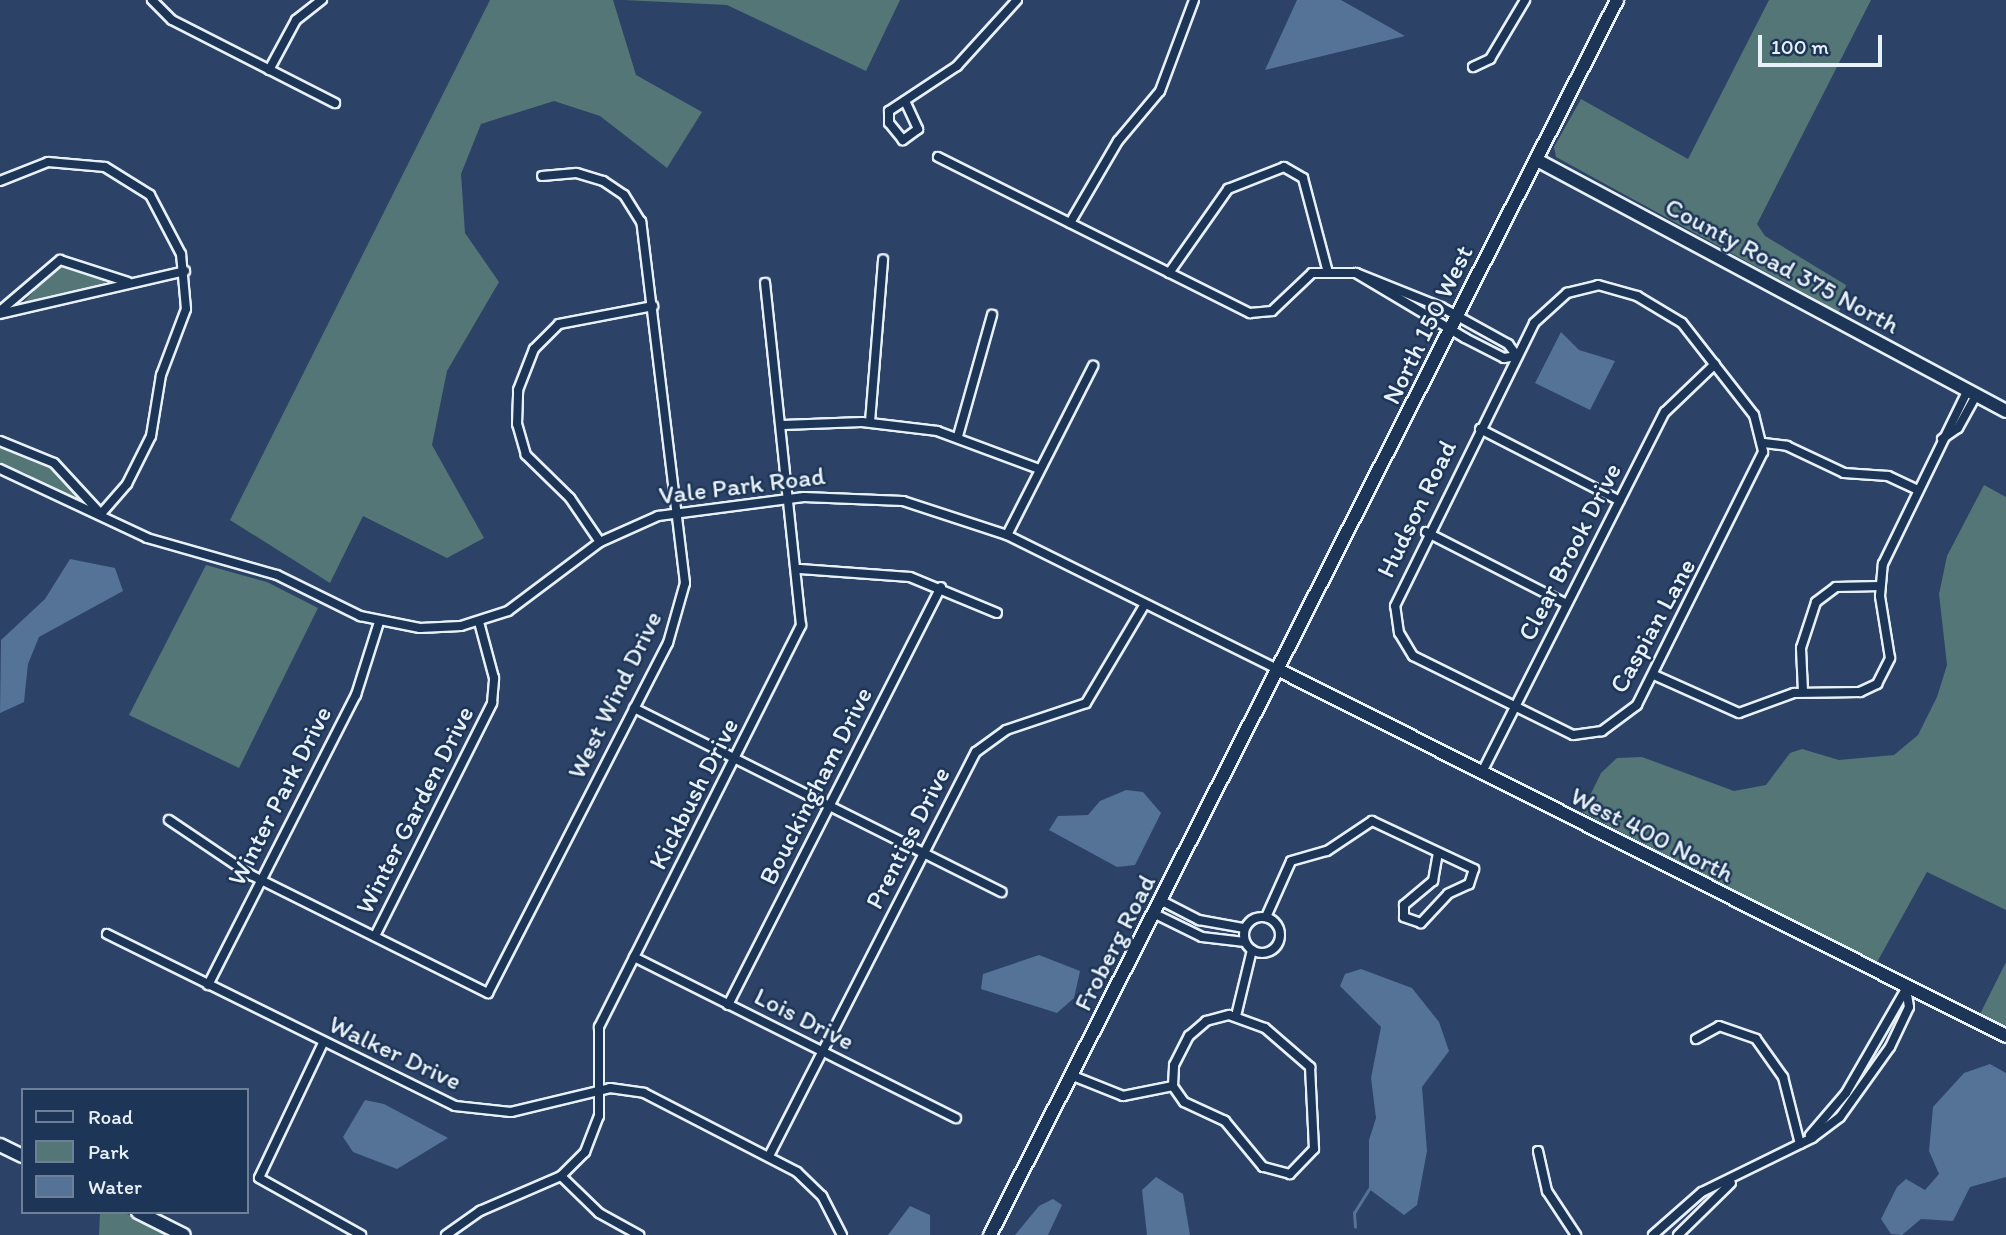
<!DOCTYPE html>
<html>
<head>
<meta charset="utf-8">
<style>
	body { margin:0 }
	#map { position:relative; width:2006px; height:1235px; overflow:hidden; background:#2c4266; font-family:Itim,sans-serif }
	div>[style] { position:absolute }
	[style*='--x'] { left:calc(var(--x)*1px); top:calc(var(--y)*1px); width:calc(var(--w)*1px); rotate:calc(var(--a)*1deg) }
	.green>* { inset:0; background:#547676 }
	.water>* { inset:0; background:#547396 }
	.stream>* { height:2.5px; margin:-1.25px; padding:0 1.25px; transform-origin:1.25px; border-radius:1.25px; background:#547396 }
	.roads { filter:drop-shadow(2px 0 #e8f1f8) drop-shadow(-2px 0 #e8f1f8) drop-shadow(0 2px #e8f1f8) drop-shadow(0 -2px #e8f1f8) }
	.street>* { height:8px; margin:-4px; padding:0 4px; transform-origin:4px; border-radius:4px; background:#1d3557 }
	.street>.ring { margin:-4px; padding:0; box-sizing:content-box; background:none; border:8px solid #1d3557; border-radius:50% }
	.secondary>* { height:12px; margin:-6px; padding:0 6px; transform-origin:6px; border-radius:6px; background:#1d3557 }
	span { translate:-50% -50%; white-space:nowrap; text-align:center; line-height:1.15; -webkit-text-stroke:5px #1d3557; paint-order:stroke }
	.street-label { font-size:26px; color:#e8f1f8 }
	.legend { position:absolute; left:21px; top:1088px; width:228px; height:126px; box-sizing:border-box; background:#1d3557; border:2px solid #6e8097; margin:0; padding:9px 12px; list-style:none; font-size:21px; color:#e8f1f8 }
	.legend li { display:flex; align-items:center; gap:14px; height:35px }
	.legend b { width:35px; border:2px solid #6e8097 }
	.scale { position:absolute; left:1758px; top:35px; width:124px; height:32px; box-sizing:border-box; border:4px solid #e8f1f8; border-top:0; padding-left:9px; font-size:21px; line-height:24px; white-space:nowrap; color:#e8f1f8; -webkit-text-stroke:5px #1d3557; paint-order:stroke }
</style>
</head>
<body>
<div id="map">
	<div class="green">
		<i style="clip-path:polygon(490px 0,613px 0,636px 75px,702px 112px,667px 168px,600px 116px,554px 101px,481px 124px,461px 174px,465px 233px,499px 282px,447px 371px,432px 445px,484px 538px,447px 558px,363px 516px,330px 583px,230px 520px)"></i>
		<i style="clip-path:polygon(623px 0,900px 0,866px 71px,727px 5px)"></i>
		<i style="clip-path:polygon(1769px 0,1871px 0,1757px 224px,1765px 236px,1846px 285px,1839px 312px,1556px 157px,1554px 147px,1581px 99px,1688px 159px)"></i>
		<i style="clip-path:polygon(59px 263px,104px 277px,105px 283px,24px 302px)"></i>
		<i style="clip-path:polygon(0 444px,53px 466px,94px 505px,85px 510px,25px 473px,0 466px)"></i>
		<i style="clip-path:polygon(1984px 485px,2006px 497px,2006px 910px,1927px 872px,1876px 964px,1582px 812px,1601px 773px,1617px 758px,1642px 757px,1734px 791px,1766px 785px,1790px 753px,1802px 749px,1839px 760px,1894px 755px,1918px 735px,1937px 697px,1947px 665px,1939px 594px,1947px 556px)"></i>
		<i style="clip-path:polygon(206px 565px,267px 582px,318px 608px,239px 768px,129px 715px)"></i>
		<i style="clip-path:polygon(2006px 962px,2006px 1030px,1979px 1016px)"></i>
		<i style="clip-path:polygon(100px 1212px,123px 1212px,169px 1235px,99px 1235px)"></i>
	</div>
	<div class="water">
		<i style="clip-path:polygon(1297px 0,1341px 0,1405px 36px,1265px 70px)"></i>
		<i style="clip-path:polygon(1561px 332px,1579px 350px,1615px 361px,1590px 410px,1535px 383px)"></i>
		<i style="clip-path:polygon(70px 559px,115px 568px,123px 591px,39px 637px,28px 664px,24px 702px,0 713px,1px 640px,45px 599px)"></i>
		<i style="clip-path:polygon(1126px 790px,1143px 792px,1161px 813px,1135px 865px,1117px 867px,1049px 830px,1058px 816px,1088px 815px,1100px 801px)"></i>
		<i style="clip-path:polygon(1039px 955px,1080px 971px,1074px 998px,1057px 1013px,981px 989px,983px 974px)"></i>
		<i style="clip-path:polygon(1361px 969px,1412px 988px,1439px 1022px,1449px 1051px,1422px 1087px,1427px 1151px,1417px 1205px,1404px 1215px,1369px 1189px,1369px 1140px,1376px 1118px,1371px 1078px,1381px 1027px,1340px 986px,1345px 974px)"></i>
		<i style="clip-path:polygon(1990px 1064px,2006px 1073px,2006px 1177px,1970px 1187px,1953px 1221px,1921px 1219px,1902px 1235px,1891px 1234px,1881px 1219px,1897px 1187px,1906px 1179px,1925px 1190px,1939px 1174px,1929px 1151px,1933px 1107px,1964px 1073px)"></i>
		<i style="clip-path:polygon(365px 1100px,384px 1104px,448px 1138px,397px 1169px,353px 1152px,343px 1137px)"></i>
		<i style="clip-path:polygon(1156px 1177px,1183px 1194px,1190px 1235px,1147px 1235px,1142px 1190px)"></i>
		<i style="clip-path:polygon(1053px 1199px,1062px 1205px,1048px 1235px,1015px 1235px,1039px 1206px)"></i>
		<i style="clip-path:polygon(910px 1206px,930px 1215px,930px 1235px,888px 1235px)"></i>
	</div>
	<div class="stream">
		<i style="--x:1355;--y:1227;--w:14;--a:-94"></i>
		<i style="--x:1354;--y:1213;--w:28;--a:-58"></i>
	</div>
	<div class="roads">
		<div class="street">
			<i style="--x:152;--y:0;--w:28;--a:45"></i>
			<i style="--x:172;--y:20;--w:183;--a:27"></i>
			<i style="--x:1473;--y:67;--w:19;--a:-25"></i>
			<i style="--x:1490;--y:59;--w:69;--a:-59.3"></i>
			<i style="--x:269;--y:70;--w:57;--a:-61.6"></i>
			<i style="--x:296;--y:20;--w:33;--a:-38"></i>
			<i style="--x:905;--y:101;--w:31;--a:65"></i>
			<i style="--x:918;--y:129;--w:19;--a:144"></i>
			<i style="--x:903;--y:140;--w:22;--a:-129"></i>
			<i style="--x:889;--y:123;--w:12;--a:-90"></i>
			<i style="--x:889;--y:111;--w:82;--a:-33.5"></i>
			<i style="--x:957;--y:66;--w:89;--a:-47.7"></i>
			<i style="--x:938;--y:157;--w:349;--a:26.6"></i>
			<i style="--x:1250;--y:313;--w:22;--a:-5"></i>
			<i style="--x:1272;--y:311;--w:55;--a:-43.5"></i>
			<i style="--x:1312;--y:273;--w:44;--a:0"></i>
			<i style="--x:0;--y:181;--w:52;--a:-21.6"></i>
			<i style="--x:48;--y:162;--w:57;--a:5"></i>
			<i style="--x:105;--y:167;--w:53;--a:31.9"></i>
			<i style="--x:150;--y:195;--w:67;--a:62.3"></i>
			<i style="--x:181;--y:254;--w:55;--a:84.8"></i>
			<i style="--x:186;--y:309;--w:71;--a:110.7"></i>
			<i style="--x:161;--y:375;--w:62;--a:99.3"></i>
			<i style="--x:151;--y:436;--w:54;--a:116.6"></i>
			<i style="--x:127;--y:484;--w:40;--a:131"></i>
			<i style="--x:1070;--y:223;--w:95;--a:-59.7"></i>
			<i style="--x:1118;--y:141;--w:65;--a:-50"></i>
			<i style="--x:1160;--y:91;--w:97;--a:-69.5"></i>
			<i style="--x:1169;--y:273;--w:103;--a:-54.9"></i>
			<i style="--x:1228;--y:189;--w:60;--a:-21.4"></i>
			<i style="--x:1284;--y:167;--w:22;--a:30"></i>
			<i style="--x:1303;--y:178;--w:94;--a:75.2"></i>
			<i style="--x:1356;--y:273;--w:92;--a:21.8"></i>
			<i style="--x:1441;--y:307;--w:77;--a:28.9"></i>
			<i style="--x:1508;--y:344;--w:15;--a:53"></i>
			<i style="--x:1517;--y:356;--w:13;--a:171"></i>
			<i style="--x:1504;--y:358;--w:44;--a:-152.9"></i>
			<i style="--x:1465;--y:338;--w:127;--a:-149.2"></i>
			<i style="--x:1598;--y:285;--w:41;--a:15.8"></i>
			<i style="--x:1637;--y:296;--w:52;--a:31"></i>
			<i style="--x:1682;--y:323;--w:117;--a:52"></i>
			<i style="--x:1754;--y:415;--w:38;--a:76"></i>
			<i style="--x:1763;--y:452;--w:283;--a:116.5"></i>
			<i style="--x:1637;--y:705;--w:44;--a:143.4"></i>
			<i style="--x:1602;--y:731;--w:29;--a:172"></i>
			<i style="--x:1573;--y:735;--w:178;--a:-153.7"></i>
			<i style="--x:1413;--y:656;--w:27;--a:-121"></i>
			<i style="--x:1399;--y:633;--w:27;--a:-98"></i>
			<i style="--x:1395;--y:606;--w:315;--a:-63.8"></i>
			<i style="--x:1534;--y:323;--w:45;--a:-42.3"></i>
			<i style="--x:1567;--y:293;--w:32;--a:-14"></i>
			<i style="--x:0;--y:311;--w:79;--a:-40.4"></i>
			<i style="--x:60;--y:260;--w:71;--a:17.9"></i>
			<i style="--x:0;--y:314;--w:190;--a:-13.1"></i>
			<i style="--x:870;--y:422;--w:163;--a:-85.4"></i>
			<i style="--x:783;--y:425;--w:79;--a:-2.2"></i>
			<i style="--x:862;--y:422;--w:76;--a:6.8"></i>
			<i style="--x:937;--y:431;--w:109;--a:20.4"></i>
			<i style="--x:1480;--y:429;--w:157;--a:27.2"></i>
			<i style="--x:958;--y:436;--w:126;--a:-74.3"></i>
			<i style="--x:1942;--y:439;--w:19;--a:-35"></i>
			<i style="--x:1958;--y:428;--w:37;--a:-61"></i>
			<i style="--x:0;--y:441;--w:58;--a:22.2"></i>
			<i style="--x:54;--y:463;--w:69;--a:47.3"></i>
			<i style="--x:1764;--y:443;--w:23;--a:7"></i>
			<i style="--x:1787;--y:446;--w:63;--a:25.3"></i>
			<i style="--x:1844;--y:473;--w:44;--a:3.9"></i>
			<i style="--x:1888;--y:476;--w:31;--a:25"></i>
			<i style="--x:0;--y:469;--w:162;--a:25.1"></i>
			<i style="--x:147;--y:538;--w:135;--a:15.9"></i>
			<i style="--x:277;--y:575;--w:93;--a:26.3"></i>
			<i style="--x:360;--y:616;--w:61;--a:11.3"></i>
			<i style="--x:420;--y:628;--w:41;--a:-2.8"></i>
			<i style="--x:461;--y:626;--w:49;--a:-17.7"></i>
			<i style="--x:508;--y:611;--w:115;--a:-36.9"></i>
			<i style="--x:600;--y:542;--w:64;--a:-24.1"></i>
			<i style="--x:658;--y:516;--w:147;--a:-7.4"></i>
			<i style="--x:804;--y:497;--w:99;--a:2.3"></i>
			<i style="--x:903;--y:501;--w:109;--a:18.1"></i>
			<i style="--x:1007;--y:535;--w:304;--a:26.4"></i>
			<i style="--x:1426;--y:532;--w:158;--a:27.1"></i>
			<i style="--x:1007;--y:535;--w:190;--a:-63"></i>
			<i style="--x:600;--y:542;--w:53;--a:-124.3"></i>
			<i style="--x:570;--y:498;--w:62;--a:-135.7"></i>
			<i style="--x:526;--y:455;--w:32;--a:-106"></i>
			<i style="--x:517;--y:424;--w:34;--a:-88"></i>
			<i style="--x:518;--y:390;--w:44;--a:-68.7"></i>
			<i style="--x:534;--y:349;--w:35;--a:-45"></i>
			<i style="--x:559;--y:324;--w:96;--a:-10.8"></i>
			<i style="--x:800;--y:569;--w:110;--a:4.2"></i>
			<i style="--x:910;--y:577;--w:94;--a:22.5"></i>
			<i style="--x:1654;--y:675;--w:93;--a:24.1"></i>
			<i style="--x:1739;--y:713;--w:59;--a:-20"></i>
			<i style="--x:1794;--y:693;--w:66;--a:-0.9"></i>
			<i style="--x:1860;--y:692;--w:19;--a:-25"></i>
			<i style="--x:1877;--y:684;--w:29;--a:-63"></i>
			<i style="--x:1890;--y:658;--w:63;--a:-99.2"></i>
			<i style="--x:1880;--y:596;--w:32;--a:-85"></i>
			<i style="--x:1883;--y:564;--w:191;--a:-64"></i>
			<i style="--x:1803;--y:691;--w:43;--a:-92.7"></i>
			<i style="--x:1801;--y:648;--w:48;--a:-71.9"></i>
			<i style="--x:1816;--y:602;--w:25;--a:-37"></i>
			<i style="--x:1836;--y:587;--w:44;--a:-1.3"></i>
			<i style="--x:634;--y:708;--w:411;--a:26.6"></i>
			<i style="--x:1481;--y:774;--w:406;--a:-63.1"></i>
			<i style="--x:1665;--y:412;--w:69;--a:-43.8"></i>
			<i style="--x:169;--y:820;--w:99;--a:33.9"></i>
			<i style="--x:251;--y:875;--w:265;--a:26.5"></i>
			<i style="--x:488;--y:993;--w:394;--a:-62.8"></i>
			<i style="--x:668;--y:643;--w:62;--a:-74.2"></i>
			<i style="--x:685;--y:583;--w:364;--a:-96.9"></i>
			<i style="--x:641;--y:222;--w:32;--a:-122"></i>
			<i style="--x:624;--y:195;--w:25;--a:-146"></i>
			<i style="--x:603;--y:181;--w:28;--a:-163"></i>
			<i style="--x:576;--y:173;--w:34;--a:175"></i>
			<i style="--x:1162;--y:901;--w:42;--a:27.2"></i>
			<i style="--x:1199;--y:920;--w:46;--a:10.1"></i>
			<i style="--x:1155;--y:914;--w:52;--a:26.1"></i>
			<i style="--x:1202;--y:937;--w:43;--a:6.6"></i>
			<i class="ring" style="left:1244px;top:917px;width:28px;height:28px"></i>
			<i style="--x:1266;--y:917;--w:61;--a:-65.9"></i>
			<i style="--x:1291;--y:861;--w:37;--a:-16"></i>
			<i style="--x:1327;--y:851;--w:54;--a:-33.7"></i>
			<i style="--x:1372;--y:821;--w:113;--a:25.2"></i>
			<i style="--x:1474;--y:869;--w:16;--a:108"></i>
			<i style="--x:1469;--y:884;--w:23;--a:155"></i>
			<i style="--x:1448;--y:894;--w:40;--a:133"></i>
			<i style="--x:1421;--y:923;--w:18;--a:-161"></i>
			<i style="--x:1404;--y:917;--w:12;--a:-90"></i>
			<i style="--x:1404;--y:905;--w:38;--a:-40"></i>
			<i style="--x:1433;--y:881;--w:28;--a:-80"></i>
			<i style="--x:107;--y:934;--w:388;--a:26.3"></i>
			<i style="--x:455;--y:1106;--w:56;--a:6.1"></i>
			<i style="--x:511;--y:1112;--w:102;--a:-13.6"></i>
			<i style="--x:610;--y:1088;--w:34;--a:8"></i>
			<i style="--x:644;--y:1093;--w:172;--a:27.3"></i>
			<i style="--x:797;--y:1172;--w:35;--a:44"></i>
			<i style="--x:822;--y:1196;--w:44;--a:62.9"></i>
			<i style="--x:375;--y:936;--w:261;--a:-63.3"></i>
			<i style="--x:492;--y:703;--w:25;--a:-85"></i>
			<i style="--x:494;--y:678;--w:58;--a:-105"></i>
			<i style="--x:634;--y:957;--w:360;--a:26.6"></i>
			<i style="--x:208;--y:985;--w:326;--a:-63"></i>
			<i style="--x:356;--y:695;--w:77;--a:-72.5"></i>
			<i style="--x:728;--y:1005;--w:469;--a:-63"></i>
			<i style="--x:1229;--y:1015;--w:38;--a:20"></i>
			<i style="--x:1265;--y:1028;--w:60;--a:40.9"></i>
			<i style="--x:1310;--y:1067;--w:82;--a:87.2"></i>
			<i style="--x:1314;--y:1149;--w:35;--a:134"></i>
			<i style="--x:1290;--y:1174;--w:28;--a:-165"></i>
			<i style="--x:1263;--y:1167;--w:60;--a:-129.6"></i>
			<i style="--x:1225;--y:1121;--w:45;--a:-155.1"></i>
			<i style="--x:1184;--y:1102;--w:19;--a:-125"></i>
			<i style="--x:1173;--y:1086;--w:21;--a:-87"></i>
			<i style="--x:1174;--y:1065;--w:33;--a:-63"></i>
			<i style="--x:1189;--y:1036;--w:23;--a:-41"></i>
			<i style="--x:1206;--y:1021;--w:24;--a:-15"></i>
			<i style="--x:1236;--y:1016;--w:68;--a:-76.4"></i>
			<i style="--x:1696;--y:1039;--w:26;--a:-29"></i>
			<i style="--x:1719;--y:1026;--w:39;--a:19"></i>
			<i style="--x:1756;--y:1039;--w:47;--a:54.6"></i>
			<i style="--x:1783;--y:1077;--w:69;--a:75.8"></i>
			<i style="--x:323;--y:1043;--w:149;--a:115.4"></i>
			<i style="--x:259;--y:1178;--w:117;--a:29.2"></i>
			<i style="--x:1073;--y:1076;--w:54;--a:21.8"></i>
			<i style="--x:1123;--y:1096;--w:51;--a:-11.3"></i>
			<i style="--x:1810;--y:1135;--w:55;--a:-49.4"></i>
			<i style="--x:1846;--y:1093;--w:120;--a:-60"></i>
			<i style="--x:1538;--y:1151;--w:41;--a:77.3"></i>
			<i style="--x:1547;--y:1191;--w:53;--a:56.6"></i>
			<i style="--x:769;--y:1156;--w:454;--a:-62.9"></i>
			<i style="--x:976;--y:752;--w:37;--a:-36"></i>
			<i style="--x:1006;--y:730;--w:84;--a:-18.6"></i>
			<i style="--x:1086;--y:703;--w:115;--a:-59.2"></i>
			<i style="--x:561;--y:1176;--w:53;--a:44.2"></i>
			<i style="--x:599;--y:1213;--w:46;--a:28.8"></i>
			<i style="--x:446;--y:1235;--w:42;--a:-35.2"></i>
			<i style="--x:480;--y:1211;--w:88;--a:-23.4"></i>
			<i style="--x:561;--y:1176;--w:34;--a:-45"></i>
			<i style="--x:585;--y:1152;--w:39;--a:-69"></i>
			<i style="--x:599;--y:1116;--w:89;--a:-90"></i>
			<i style="--x:599;--y:1027;--w:450;--a:-63.3"></i>
			<i style="--x:801;--y:625;--w:344;--a:-96"></i>
			<i style="--x:1653;--y:1235;--w:65;--a:-41.3"></i>
			<i style="--x:1702;--y:1192;--w:123;--a:-26.1"></i>
			<i style="--x:1812;--y:1138;--w:35;--a:-37"></i>
			<i style="--x:1840;--y:1117;--w:86;--a:-54.5"></i>
			<i style="--x:1890;--y:1047;--w:44;--a:-64.6"></i>
			<i style="--x:1909;--y:1007;--w:18;--a:-99"></i>
			<i style="--x:1678;--y:1235;--w:74;--a:-44.5"></i>
		</div>
		<div class="secondary">
			<i style="--x:1537;--y:160;--w:532;--a:28.15"></i>
			<i style="--x:1279;--y:670;--w:814;--a:26.72"></i>
			<i style="--x:0;--y:1145;--w:25;--a:26"></i>
			<i style="--x:138;--y:1212;--w:51;--a:26.6"></i>
			<i style="--x:990;--y:1235;--w:1385;--a:-63.08"></i>
		</div>
	</div>
	<div class="street-label">
		<span style="left:1782px;top:266px;rotate:28deg">County Road 375 North</span>
		<span style="left:1428px;top:325px;rotate:-64deg">North 150 West</span>
		<span style="left:742px;top:486px;rotate:-7deg">Vale Park Road</span>
		<span style="left:1417px;top:509px;rotate:-64deg">Hudson Road</span>
		<span style="left:1570px;top:552px;rotate:-63deg">Clear Brook Drive</span>
		<span style="left:1653px;top:626px;rotate:-61deg">Caspian Lane</span>
		<span style="left:615px;top:695px;rotate:-64deg">West Wind Drive</span>
		<span style="left:816px;top:786px;rotate:-63deg">Bouckingham Drive</span>
		<span style="left:694px;top:794px;rotate:-63deg">Kickbush Drive</span>
		<span style="left:280px;top:796px;rotate:-63deg">Winter Park Drive</span>
		<span style="left:415px;top:810px;rotate:-63deg">Winter Garden Drive</span>
		<span style="left:1652px;top:835px;rotate:27deg">West 400 North</span>
		<span style="left:908px;top:838px;rotate:-63deg">Prentiss Drive</span>
		<span style="left:1115px;top:943px;rotate:-63deg">Froberg Road</span>
		<span style="left:804px;top:1019px;rotate:27deg">Lois Drive</span>
		<span style="left:395px;top:1053px;rotate:25deg">Walker Drive</span>
	</div>
	<ul class="legend">
	<li><b style="height:9px;background:#1d3557"></b>Road</li>
	<li><b style="height:19px;background:#547676"></b>Park</li>
	<li><b style="height:19px;background:#547396"></b>Water</li>
	</ul>
	<div class="scale">100 m</div>
</div>
</body>
</html>
